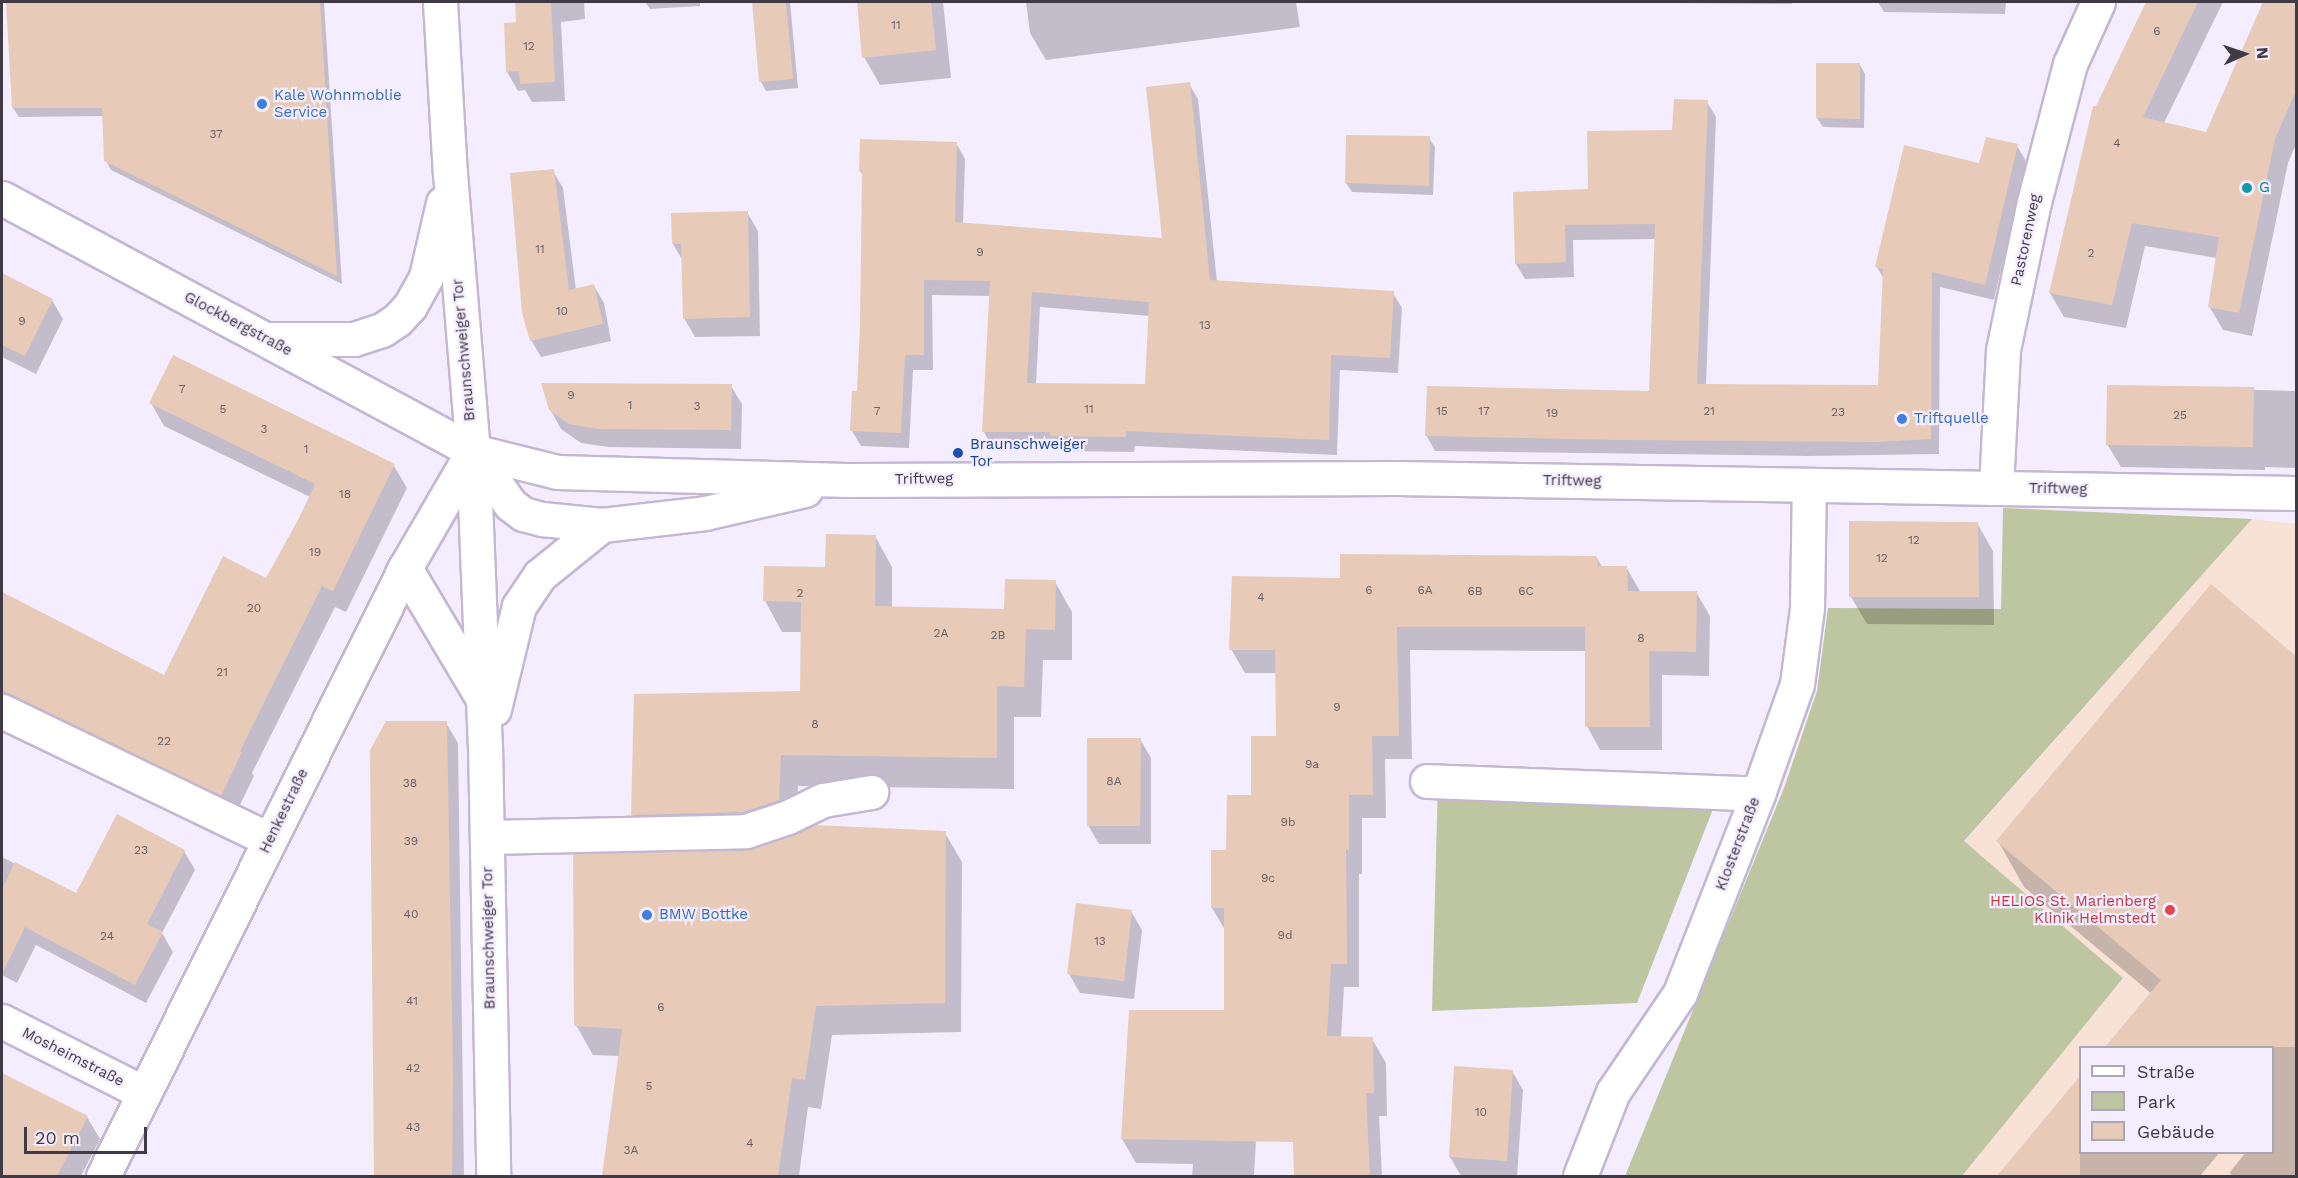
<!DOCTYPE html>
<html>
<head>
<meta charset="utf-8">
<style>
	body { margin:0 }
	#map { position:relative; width:2298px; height:1178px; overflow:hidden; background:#f4edfe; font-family:"Work Sans",sans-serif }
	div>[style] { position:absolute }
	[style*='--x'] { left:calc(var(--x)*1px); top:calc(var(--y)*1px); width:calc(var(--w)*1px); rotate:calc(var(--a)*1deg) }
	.medical>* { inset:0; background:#f8e2d5 }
	.green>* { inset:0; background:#bec5a1 }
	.shadow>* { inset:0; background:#0003 }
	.building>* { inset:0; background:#e7cbb8 }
	.roads { filter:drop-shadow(2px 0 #c3b7d2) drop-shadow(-2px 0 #c3b7d2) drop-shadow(0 2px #c3b7d2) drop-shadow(0 -2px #c3b7d2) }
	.minor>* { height:33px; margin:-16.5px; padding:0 16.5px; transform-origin:16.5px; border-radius:16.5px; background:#fff }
	.major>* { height:33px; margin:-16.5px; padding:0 16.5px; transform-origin:16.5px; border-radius:16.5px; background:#fff }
	.dots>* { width:16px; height:16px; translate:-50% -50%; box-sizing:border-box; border:3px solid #f4edfe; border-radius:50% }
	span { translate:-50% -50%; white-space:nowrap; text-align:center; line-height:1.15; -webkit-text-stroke:4.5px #f4edfe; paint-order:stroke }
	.number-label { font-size:12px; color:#695e62 }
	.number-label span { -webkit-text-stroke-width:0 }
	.shop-label { font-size:15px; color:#366cbe }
	.left { translate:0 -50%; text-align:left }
	.culture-label { font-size:15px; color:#0d838f }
	.street-label { font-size:15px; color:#3f3a45 }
	.transit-label { font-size:15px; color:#164399 }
	.health-label { font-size:15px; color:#be3a42 }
	.right { translate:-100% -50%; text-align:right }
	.frame { position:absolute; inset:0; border:3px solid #3f3a45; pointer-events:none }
	.legend { position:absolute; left:2079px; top:1046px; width:195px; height:108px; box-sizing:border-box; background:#f4edfe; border:2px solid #aca5b4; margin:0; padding:8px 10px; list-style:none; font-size:18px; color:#3f3a45 }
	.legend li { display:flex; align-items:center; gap:12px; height:30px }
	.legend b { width:30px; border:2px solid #aca5b4 }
	.north { position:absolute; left:2214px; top:24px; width:60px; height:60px; -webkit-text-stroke:4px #f4edfe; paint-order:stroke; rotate:87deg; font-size:16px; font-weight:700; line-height:24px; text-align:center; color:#3f3a45 }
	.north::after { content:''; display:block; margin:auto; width:21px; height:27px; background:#3f3a45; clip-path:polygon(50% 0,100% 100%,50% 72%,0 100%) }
	.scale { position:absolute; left:24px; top:1127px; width:123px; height:27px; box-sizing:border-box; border:3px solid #3f3a45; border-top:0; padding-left:8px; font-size:18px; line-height:21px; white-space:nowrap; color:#3f3a45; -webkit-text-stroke:4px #f4edfe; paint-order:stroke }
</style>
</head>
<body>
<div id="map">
	<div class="medical">
		<i style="clip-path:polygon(evenodd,2252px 519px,2296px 524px,2296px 1176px,1962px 1176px,2123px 978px,1964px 842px,2252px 519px,2080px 1048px,2272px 1048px,2272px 1152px,2080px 1152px,2080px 1048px)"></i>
	</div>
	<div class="green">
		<i style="clip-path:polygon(2003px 508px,2252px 519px,1964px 841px,2123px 978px,1962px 1176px,1625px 1176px,1784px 788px,1817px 691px,1828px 608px,2001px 609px)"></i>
		<i style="clip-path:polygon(1726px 776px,1637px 1003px,1432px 1011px,1438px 779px)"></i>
	</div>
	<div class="shadow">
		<i style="clip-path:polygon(8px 2px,324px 2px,342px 284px,111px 170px,106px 161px,104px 116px,19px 117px,13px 108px)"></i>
		<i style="clip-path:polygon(517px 2px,584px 2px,585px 19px,561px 22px,565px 101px,532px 102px,525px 90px,518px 91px,507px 72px,518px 24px)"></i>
		<i style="clip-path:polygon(645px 2px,700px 2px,700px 6px,650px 9px)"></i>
		<i style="clip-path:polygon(754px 2px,790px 2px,798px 88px,766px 91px,761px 82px)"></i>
		<i style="clip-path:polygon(858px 2px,943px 2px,951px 78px,880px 85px,864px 57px)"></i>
		<i style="clip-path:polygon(1026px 2px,1296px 2px,1300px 27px,1046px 60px,1030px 33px)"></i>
		<i style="clip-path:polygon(1669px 2px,1792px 2px,1792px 4px,1670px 3px)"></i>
		<i style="clip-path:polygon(1878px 2px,2006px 2px,2005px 14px,1884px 12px)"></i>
		<i style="clip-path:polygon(2147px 2px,2223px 2px,2164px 123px,2207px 133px,2265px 2px,2296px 2px,2296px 144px,2288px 163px,2252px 336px,2223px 330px,2209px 306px,2217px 258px,2145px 246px,2126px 328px,2064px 317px,2050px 293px,2097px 108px)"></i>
		<i style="clip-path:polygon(1860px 65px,1865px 74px,1864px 128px,1823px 127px,1817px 118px)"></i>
		<i style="clip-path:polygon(evenodd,1189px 84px,1198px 99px,1217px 282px,1393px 293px,1402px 308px,1398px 373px,1340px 370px,1337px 455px,1135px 446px,1134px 452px,1061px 451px,1058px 447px,992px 447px,984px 432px,991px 296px,932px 295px,933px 370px,913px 370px,909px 448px,861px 446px,852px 431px,859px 393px,864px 177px,860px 171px,956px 143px,965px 159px,963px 224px,1164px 240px,1189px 84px,1040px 307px,1150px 316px,1146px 386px,1036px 384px,1040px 307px)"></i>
		<i style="clip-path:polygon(1707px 102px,1716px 117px,1706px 385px,1879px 387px,1884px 279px,1877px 267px,1981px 165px,2017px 146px,2026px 161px,1994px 300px,1940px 287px,1939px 454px,1808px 456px,1435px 451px,1426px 435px,1650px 393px,1656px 239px,1573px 240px,1574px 277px,1525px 279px,1516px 264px,1589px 191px,1674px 131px)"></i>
		<i style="clip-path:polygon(1347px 136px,1429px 138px,1435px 147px,1433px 195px,1352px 192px,1346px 183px)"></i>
		<i style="clip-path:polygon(553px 171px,563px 188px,576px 290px,594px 286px,604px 303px,611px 341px,541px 357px,531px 340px)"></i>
		<i style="clip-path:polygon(747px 212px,758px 231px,760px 336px,695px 337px,684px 318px,683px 261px,673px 244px)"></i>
		<i style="clip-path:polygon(2px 274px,52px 300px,63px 319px,36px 374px,2px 357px)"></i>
		<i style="clip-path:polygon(731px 386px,742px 404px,741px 449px,609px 447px,581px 443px,561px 429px,550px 409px)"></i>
		<i style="clip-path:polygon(2108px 386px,2296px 391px,2296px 468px,2265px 467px,2265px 470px,2121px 467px,2107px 444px)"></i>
		<i style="clip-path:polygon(151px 403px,394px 466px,407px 488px,346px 612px,335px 607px,252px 773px,254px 776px,234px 817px,2px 704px,2px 593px,165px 677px,267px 580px,310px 497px,164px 426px)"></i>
		<i style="clip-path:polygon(1977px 523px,1993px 551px,1994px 625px,1867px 624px,1851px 597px)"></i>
		<i style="clip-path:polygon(875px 536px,892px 567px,892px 608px,1006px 610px,1055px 582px,1072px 612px,1072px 660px,1043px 660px,1041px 717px,1014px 717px,1014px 789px,798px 786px,796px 831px,650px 845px,633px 815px,802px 692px,802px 632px,782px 632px,765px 601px,827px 568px)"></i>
		<i style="clip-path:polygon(1597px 558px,1602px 567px,1626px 567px,1640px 591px,1696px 592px,1710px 616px,1709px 676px,1662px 675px,1662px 750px,1600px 750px,1587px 726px,1587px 651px,1410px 650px,1412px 759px,1385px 759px,1386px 818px,1362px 818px,1362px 874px,1359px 874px,1359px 987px,1344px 987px,1341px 1038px,1372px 1039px,1386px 1063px,1387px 1116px,1379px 1116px,1382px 1176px,1296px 1176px,1290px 1052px,1261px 1052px,1254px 1176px,1192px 1176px,1193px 1164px,1136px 1163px,1122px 1139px,1225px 1012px,1225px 930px,1212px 908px,1228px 852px,1277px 738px,1277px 673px,1245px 673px,1231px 649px,1341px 579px)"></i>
		<i style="clip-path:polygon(2212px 587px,2296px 658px,2296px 1176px,2232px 1176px,2230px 1172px,2246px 1152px,2272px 1152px,2272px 1048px,2107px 1048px,2152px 994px,2024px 887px,1998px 841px)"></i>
		<i style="clip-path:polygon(446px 723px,458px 743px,464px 1176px,375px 1176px,371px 751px)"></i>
		<i style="clip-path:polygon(1140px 739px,1151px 758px,1151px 844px,1099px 844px,1088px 825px)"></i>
		<i style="clip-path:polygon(945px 833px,962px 862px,961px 1032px,832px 1035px,821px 1109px,808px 1107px,799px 1176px,604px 1176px,620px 1056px,593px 1055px,576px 1025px,747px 851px)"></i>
		<i style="clip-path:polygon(184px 851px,195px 870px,162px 933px,173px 952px,146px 1003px,36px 945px,17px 983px,2px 975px,2px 857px,76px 895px)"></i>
		<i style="clip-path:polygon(1131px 911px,1142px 930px,1134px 999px,1080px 993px,1069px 974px)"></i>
		<i style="clip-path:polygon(1512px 1071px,1523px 1090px,1517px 1176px,1461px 1176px,1450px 1157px)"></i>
		<i style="clip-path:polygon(2px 1075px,87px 1117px,100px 1139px,81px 1176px,2px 1176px)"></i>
		<i style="clip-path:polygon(2080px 1079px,2080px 1152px,2220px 1152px,2200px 1176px,1999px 1176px)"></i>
	</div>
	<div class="building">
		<i style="clip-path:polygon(6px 2px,320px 2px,337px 276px,104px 161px,102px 108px,12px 108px)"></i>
		<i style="clip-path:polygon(515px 2px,551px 2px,555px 82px,520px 84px,519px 71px,506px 72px,504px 23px,516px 22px)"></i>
		<i style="clip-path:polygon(752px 2px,786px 2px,793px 79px,759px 82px)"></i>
		<i style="clip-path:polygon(857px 2px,931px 2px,936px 50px,862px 58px)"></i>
		<i style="clip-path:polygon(2146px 2px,2198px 2px,2143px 117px,2206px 132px,2263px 2px,2296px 2px,2296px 91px,2275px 139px,2239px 313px,2208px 307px,2219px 237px,2132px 223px,2112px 305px,2049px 293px,2093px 106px,2096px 106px)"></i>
		<i style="clip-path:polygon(1816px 63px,1860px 63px,1860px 119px,1816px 118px)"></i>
		<i style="clip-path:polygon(evenodd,1190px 82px,1210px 280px,1394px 291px,1390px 358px,1331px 355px,1329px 440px,1126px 431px,1126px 437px,1050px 436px,1050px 432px,982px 432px,990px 281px,924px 280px,924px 355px,905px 355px,901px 433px,850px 431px,852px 391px,857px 391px,860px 325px,862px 172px,859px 171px,860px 139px,957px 142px,955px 222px,1162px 238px,1146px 87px,1190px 82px,1032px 292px,1149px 302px,1145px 384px,1027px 383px,1032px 292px)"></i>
		<i style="clip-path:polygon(1674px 99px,1708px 100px,1697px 384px,1878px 385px,1883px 269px,1875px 267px,1904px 145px,1979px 163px,1986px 137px,2018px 144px,1985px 285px,1932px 272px,1931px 439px,1877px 442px,1619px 440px,1425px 436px,1427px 386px,1649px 391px,1655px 224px,1565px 225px,1566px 262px,1515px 264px,1513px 192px,1588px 189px,1587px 131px,1672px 130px)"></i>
		<i style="clip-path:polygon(1346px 135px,1430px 136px,1429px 186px,1345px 183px)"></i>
		<i style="clip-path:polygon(554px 169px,569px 290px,594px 284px,603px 324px,530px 341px,522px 313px,510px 173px)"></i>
		<i style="clip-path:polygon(748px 211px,750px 317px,683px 319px,681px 244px,672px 244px,671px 213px)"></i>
		<i style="clip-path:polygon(2px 273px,53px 299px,25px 356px,2px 345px)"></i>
		<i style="clip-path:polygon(173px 355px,395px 464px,333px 591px,322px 586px,240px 751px,242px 752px,221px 796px,2px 690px,2px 592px,164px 675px,223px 556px,266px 578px,299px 518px,315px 484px,149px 403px)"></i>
		<i style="clip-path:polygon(541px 383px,732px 384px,731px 430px,598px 429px,569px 424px,549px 410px)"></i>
		<i style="clip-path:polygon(2107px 385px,2254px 387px,2253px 447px,2106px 445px)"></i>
		<i style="clip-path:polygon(1849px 521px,1978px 522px,1979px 597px,1849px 597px)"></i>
		<i style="clip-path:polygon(826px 534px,876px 535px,875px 606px,1004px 609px,1005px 579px,1056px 580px,1055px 630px,1026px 629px,1024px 687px,997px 686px,997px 758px,781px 755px,779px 800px,743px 812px,631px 815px,634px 694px,800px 691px,801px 602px,763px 601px,764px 566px,825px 567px)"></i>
		<i style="clip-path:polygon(1340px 554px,1597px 556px,1598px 566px,1627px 566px,1628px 591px,1697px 591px,1696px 652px,1649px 651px,1650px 727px,1585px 727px,1585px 627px,1397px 627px,1399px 736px,1372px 736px,1373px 795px,1349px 795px,1349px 850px,1346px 850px,1347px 964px,1331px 964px,1327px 1036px,1373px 1037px,1374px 1093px,1366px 1093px,1370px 1176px,1294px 1176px,1293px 1142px,1121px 1139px,1129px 1010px,1224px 1010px,1224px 908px,1211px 908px,1211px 850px,1226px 850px,1227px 795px,1251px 795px,1251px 736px,1276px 736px,1275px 650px,1229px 650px,1232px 576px,1340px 578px)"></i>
		<i style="clip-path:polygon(2211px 584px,2296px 656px,2296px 1047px,2105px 1047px,2161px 980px,1996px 841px)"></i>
		<i style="clip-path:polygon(386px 721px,447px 721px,453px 1076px,452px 1176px,374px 1176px,370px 750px)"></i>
		<i style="clip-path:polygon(1087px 738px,1141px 738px,1140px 826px,1087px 826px)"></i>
		<i style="clip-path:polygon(117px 814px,185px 850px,147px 924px,163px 932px,135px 985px,25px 927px,2px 974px,2px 889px,15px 862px,76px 893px)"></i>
		<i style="clip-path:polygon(814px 825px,946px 831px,945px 1003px,816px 1006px,805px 1080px,792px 1078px,778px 1176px,602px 1176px,622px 1029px,574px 1026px,573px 854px,746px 850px,794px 835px)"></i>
		<i style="clip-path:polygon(1076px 903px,1132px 910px,1124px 981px,1067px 974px)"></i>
		<i style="clip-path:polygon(1454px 1066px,1513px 1070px,1507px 1161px,1449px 1157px)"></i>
		<i style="clip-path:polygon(2px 1073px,88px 1116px,57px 1176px,2px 1176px)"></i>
		<i style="clip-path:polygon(2080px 1076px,2080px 1176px,1997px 1176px)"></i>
	</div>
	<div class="roads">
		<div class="minor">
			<i style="--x:1996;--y:488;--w:138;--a:-87.1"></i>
			<i style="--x:2003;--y:350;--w:151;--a:-78.2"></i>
			<i style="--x:2034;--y:202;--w:143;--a:-75.4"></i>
			<i style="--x:2070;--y:64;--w:68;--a:-65.7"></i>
			<i style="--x:405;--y:568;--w:152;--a:59.2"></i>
			<i style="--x:2;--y:711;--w:297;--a:25.7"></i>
			<i style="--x:1427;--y:781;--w:331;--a:2.2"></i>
			<i style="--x:488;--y:837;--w:258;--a:-1.3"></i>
			<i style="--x:746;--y:831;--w:44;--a:-18.4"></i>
			<i style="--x:788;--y:817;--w:39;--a:-26"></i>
			<i style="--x:823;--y:800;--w:49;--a:-9.5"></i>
			<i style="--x:2;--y:1021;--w:159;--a:26.9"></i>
			<i style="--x:103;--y:1176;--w:679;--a:-63.59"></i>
			<i style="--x:405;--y:568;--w:135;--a:-59.8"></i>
			<i style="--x:1580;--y:1176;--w:90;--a:-68.6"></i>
			<i style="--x:1613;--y:1092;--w:120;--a:-55.9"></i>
			<i style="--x:1680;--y:993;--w:214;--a:-68.6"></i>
			<i style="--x:1758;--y:794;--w:117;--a:-70.5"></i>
			<i style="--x:1797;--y:684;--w:77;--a:-82.5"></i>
			<i style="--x:1807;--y:608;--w:122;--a:-89.1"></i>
		</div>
		<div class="major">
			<i style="--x:440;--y:2;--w:171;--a:86.7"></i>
			<i style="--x:450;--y:173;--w:279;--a:85.3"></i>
			<i style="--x:473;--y:451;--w:293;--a:87.7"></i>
			<i style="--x:485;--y:744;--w:432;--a:88.9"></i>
			<i style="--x:2;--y:198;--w:535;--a:28.24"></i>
			<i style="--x:473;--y:451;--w:87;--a:14"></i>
			<i style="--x:557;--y:472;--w:290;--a:1.6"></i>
			<i style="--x:847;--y:480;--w:550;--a:-0.21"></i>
			<i style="--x:1397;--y:478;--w:899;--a:0.96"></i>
			<i style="--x:273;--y:339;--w:81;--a:0"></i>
			<i style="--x:354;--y:339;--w:29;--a:-18"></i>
			<i style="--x:382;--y:330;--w:18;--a:-34"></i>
			<i style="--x:397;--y:320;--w:19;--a:-47"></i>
			<i style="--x:410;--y:306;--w:33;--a:-61"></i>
			<i style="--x:426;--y:277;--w:76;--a:-77.1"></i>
			<i style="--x:473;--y:451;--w:65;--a:55.1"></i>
			<i style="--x:510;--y:504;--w:16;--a:38"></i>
			<i style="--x:523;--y:514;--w:20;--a:15"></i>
			<i style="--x:542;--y:519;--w:60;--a:5.7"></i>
			<i style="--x:602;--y:525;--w:104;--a:-6.6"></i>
			<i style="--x:705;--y:513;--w:103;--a:-13"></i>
			<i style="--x:494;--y:709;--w:106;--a:-76.4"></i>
			<i style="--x:519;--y:606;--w:37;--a:-56"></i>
			<i style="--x:540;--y:575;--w:80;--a:-38.9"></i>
		</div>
	</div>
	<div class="dots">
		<i style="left:262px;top:104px;background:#3f7fe0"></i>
		<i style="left:2247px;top:188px;background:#0f9aa8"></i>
		<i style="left:1902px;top:419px;background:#3f7fe0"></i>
		<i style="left:958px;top:453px;background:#1a4fb4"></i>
		<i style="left:2170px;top:910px;background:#e0444e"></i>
		<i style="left:647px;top:915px;background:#3f7fe0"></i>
	</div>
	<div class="number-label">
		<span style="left:896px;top:26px">11</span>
		<span style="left:2157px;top:32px">6</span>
		<span style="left:529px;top:47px">12</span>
		<span style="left:216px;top:135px">37</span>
		<span style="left:2117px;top:144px">4</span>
		<span style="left:540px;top:250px">11</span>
		<span style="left:980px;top:253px">9</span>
		<span style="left:2091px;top:254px">2</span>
		<span style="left:562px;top:312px">10</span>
		<span style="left:22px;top:322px">9</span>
		<span style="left:1205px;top:326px">13</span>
		<span style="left:182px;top:390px">7</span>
		<span style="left:571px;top:396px">9</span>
		<span style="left:630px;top:406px">1</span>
		<span style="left:697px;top:407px">3</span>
		<span style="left:223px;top:410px">5</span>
		<span style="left:1089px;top:410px">11</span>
		<span style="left:877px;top:412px">7</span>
		<span style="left:1442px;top:412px">15</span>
		<span style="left:1484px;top:412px">17</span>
		<span style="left:1709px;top:412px">21</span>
		<span style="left:1838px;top:413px">23</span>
		<span style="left:1552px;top:414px">19</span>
		<span style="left:2180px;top:416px">25</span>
		<span style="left:264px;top:430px">3</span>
		<span style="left:306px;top:450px">1</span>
		<span style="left:345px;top:495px">18</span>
		<span style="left:1914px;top:541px">12</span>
		<span style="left:315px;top:553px">19</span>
		<span style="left:1882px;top:559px">12</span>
		<span style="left:1369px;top:591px">6</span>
		<span style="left:1425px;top:591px">6A</span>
		<span style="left:1475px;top:592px">6B</span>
		<span style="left:1526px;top:592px">6C</span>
		<span style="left:800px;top:594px">2</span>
		<span style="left:1261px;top:598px">4</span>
		<span style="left:254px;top:609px">20</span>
		<span style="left:941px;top:634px">2A</span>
		<span style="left:998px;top:636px">2B</span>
		<span style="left:1641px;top:639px">8</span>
		<span style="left:222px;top:673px">21</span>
		<span style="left:1337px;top:708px">9</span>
		<span style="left:815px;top:725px">8</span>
		<span style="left:164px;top:742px">22</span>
		<span style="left:1312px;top:765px">9a</span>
		<span style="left:1114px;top:782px">8A</span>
		<span style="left:410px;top:784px">38</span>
		<span style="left:1288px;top:823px">9b</span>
		<span style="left:411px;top:842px">39</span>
		<span style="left:141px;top:851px">23</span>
		<span style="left:1268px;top:879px">9c</span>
		<span style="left:411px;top:915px">40</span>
		<span style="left:1285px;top:936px">9d</span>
		<span style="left:107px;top:937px">24</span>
		<span style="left:1100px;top:942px">13</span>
		<span style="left:412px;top:1002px">41</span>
		<span style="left:661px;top:1008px">6</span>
		<span style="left:413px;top:1069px">42</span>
		<span style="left:649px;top:1087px">5</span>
		<span style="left:1481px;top:1113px">10</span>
		<span style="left:413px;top:1128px">43</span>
		<span style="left:750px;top:1144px">4</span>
		<span style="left:631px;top:1151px">3A</span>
	</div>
	<div class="shop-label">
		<span class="left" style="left:274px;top:104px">Kale Wohnmoblie<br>Service</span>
		<span class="left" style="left:1914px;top:419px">Triftquelle</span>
		<span class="left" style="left:659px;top:915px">BMW Bottke</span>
	</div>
	<div class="culture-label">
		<span class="left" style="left:2259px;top:188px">G</span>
	</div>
	<div class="street-label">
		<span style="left:2026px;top:240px;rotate:-78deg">Pastorenweg</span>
		<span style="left:238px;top:324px;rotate:28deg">Glockbergstraße</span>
		<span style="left:464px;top:350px;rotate:-95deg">Braunschweiger Tor</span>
		<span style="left:924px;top:479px;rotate:-1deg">Triftweg</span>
		<span style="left:1572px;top:481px;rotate:1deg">Triftweg</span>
		<span style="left:2058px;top:489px;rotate:1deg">Triftweg</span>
		<span style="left:284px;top:811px;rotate:-64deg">Henkestraße</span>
		<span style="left:1738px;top:844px;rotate:-69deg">Klosterstraße</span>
		<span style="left:489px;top:938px;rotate:-91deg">Braunschweiger Tor</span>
		<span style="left:73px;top:1057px;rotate:27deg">Mosheimstraße</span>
	</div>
	<div class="transit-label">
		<span class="left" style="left:970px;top:453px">Braunschweiger<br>Tor</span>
	</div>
	<div class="health-label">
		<span class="right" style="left:2156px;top:910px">HELIOS St. Marienberg<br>Klinik Helmstedt</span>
	</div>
	<div class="frame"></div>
	<ul class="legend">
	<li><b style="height:8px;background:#fff"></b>Straße</li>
	<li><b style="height:16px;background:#bec5a1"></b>Park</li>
	<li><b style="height:16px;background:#e7cbb8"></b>Gebäude</li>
	</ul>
	<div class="north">N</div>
	<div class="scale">20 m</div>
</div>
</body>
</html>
